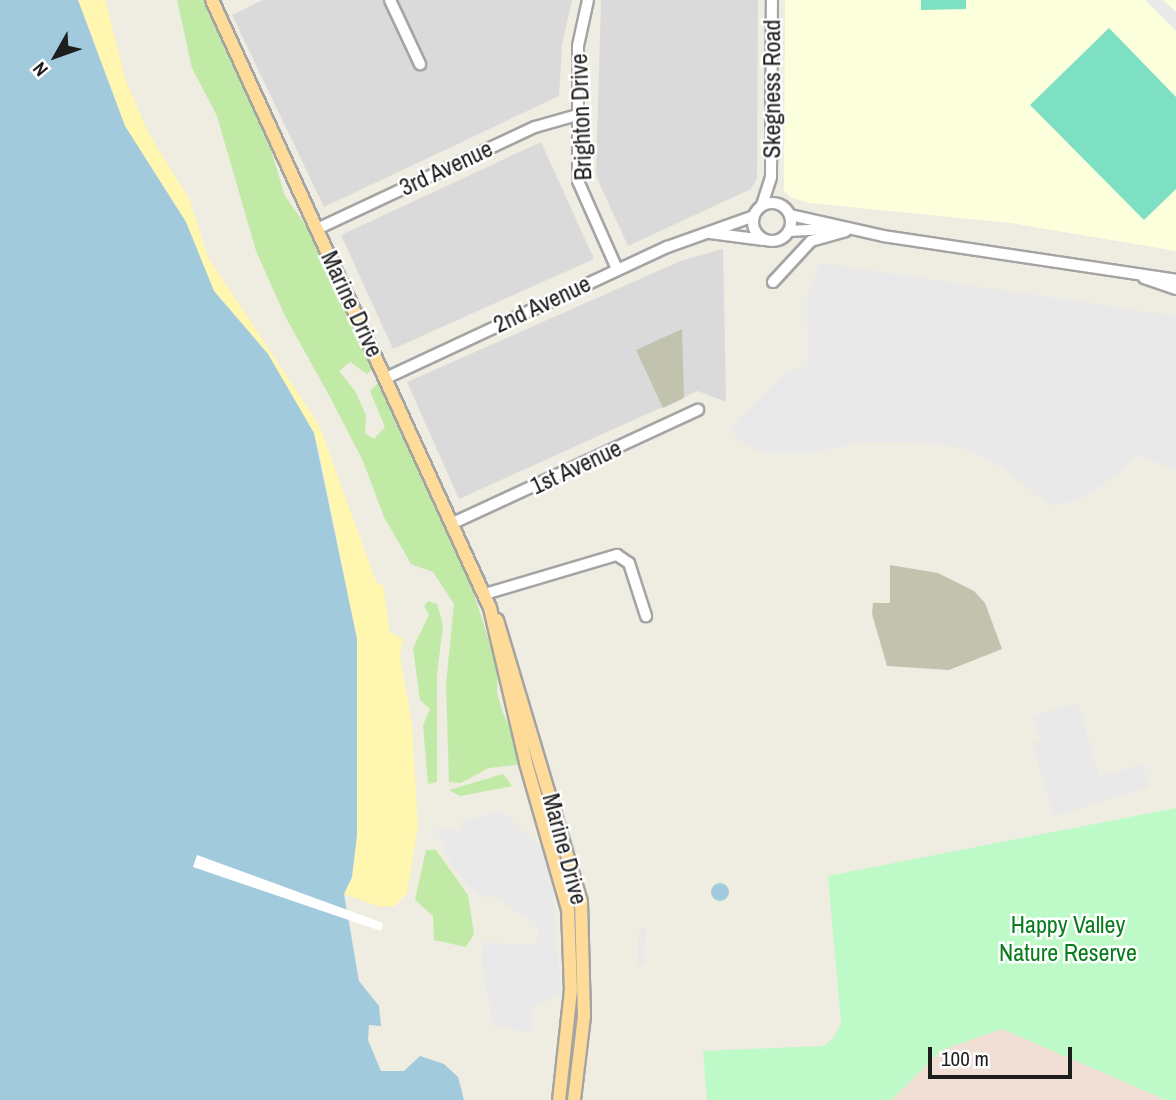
<!DOCTYPE html>
<html>
<head>
<meta charset="utf-8">
<style>
	body { margin:0 }
	#map { position:relative; width:1176px; height:1100px; overflow:hidden; background:#efece2; font-family:"Archivo Narrow",sans-serif }
	div>[style] { position:absolute }
	[style*='--x'] { left:calc(var(--x)*1px); top:calc(var(--y)*1px); width:calc(var(--w)*1px); rotate:calc(var(--a)*1deg) }
	.residential>* { inset:0; background:#dbdada }
	.education>* { inset:0; background:#fcffdb }
	.military>* { inset:0; background:#f1dfd5 }
	.construction>* { inset:0; background:#c1c3ae }
	.grass>* { inset:0; background:#c2eaa7 }
	.sand>* { inset:0; background:#fff6b0 }
	.park>* { inset:0; background:#befac8 }
	.pitch>* { inset:0; background:#7ee0c3 }
	.parking>* { inset:0; background:#e9e9e9 }
	.water>* { inset:0; background:#a2cadd }
	.round { border-radius:50% }
	.pier>* { inset:0; background:#fff }
	.roads { filter:drop-shadow(2px 0 #a4a4a4) drop-shadow(-2px 0 #a4a4a4) drop-shadow(0 2px #a4a4a4) drop-shadow(0 -2px #a4a4a4) }
	.minor>* { height:10px; margin:-5px; padding:0 5px; transform-origin:5px; border-radius:5px; background:#fff }
	.minor>.ring { margin:-5px; padding:0; box-sizing:content-box; background:none; border:10px solid #fff; border-radius:50% }
	.major>* { height:12px; margin:-6px; padding:0 6px; transform-origin:6px; border-radius:6px; background:#fedb98 }
	span { translate:-50% -50%; white-space:nowrap; text-align:center; line-height:1.15; -webkit-text-stroke:5px #fff; paint-order:stroke }
	.street-label { font-size:24px; color:#1d1d1d }
	.park-label { font-size:24px; color:#097d1d }
	.north { position:absolute; left:21px; top:21px; width:70px; height:70px; -webkit-text-stroke:5px #fff; paint-order:stroke; rotate:230deg; font-size:19px; font-weight:700; line-height:28px; text-align:center; color:#1d1d1d }
	.north::after { content:''; display:block; margin:auto; width:24px; height:32px; background:#1d1d1d; clip-path:polygon(50% 0,100% 100%,50% 72%,0 100%) }
	.scale { position:absolute; left:928px; top:1047px; width:144px; height:32px; box-sizing:border-box; border:4px solid #1d1d1d; border-top:0; padding-left:9px; font-size:21px; line-height:24px; white-space:nowrap; color:#1d1d1d; -webkit-text-stroke:5px #fff; paint-order:stroke }
</style>
</head>
<body>
<div id="map">
	<div class="residential">
		<i style="clip-path:polygon(263px 0,572px 0,562px 45px,559px 96px,324px 207px,232px 15px)"></i>
		<i style="clip-path:polygon(601px 0,758px 0,757px 178px,751px 189px,628px 246px,596px 176px)"></i>
		<i style="clip-path:polygon(541px 142px,594px 259px,393px 349px,341px 235px)"></i>
		<i style="clip-path:polygon(723px 249px,726px 402px,698px 391px,459px 499px,407px 382px,683px 260px)"></i>
	</div>
	<div class="education">
		<i style="clip-path:polygon(785px 0,1176px 0,1176px 251px,1010px 223px,809px 203px,790px 197px,784px 190px)"></i>
	</div>
	<div class="military">
		<i style="clip-path:polygon(1002px 1029px,1023px 1037px,1166px 1100px,891px 1100px,942px 1050px)"></i>
	</div>
	<div class="construction">
		<i style="clip-path:polygon(682px 329px,684px 398px,663px 408px,636px 350px)"></i>
		<i style="clip-path:polygon(890px 565px,938px 573px,974px 591px,985px 603px,1002px 649px,949px 670px,887px 666px,872px 614px,873px 603px,890px 603px)"></i>
	</div>
	<div class="grass">
		<i style="clip-path:polygon(177px 0,204px 0,268px 140px,285px 196px,311px 233px,370px 361px,372px 370px,367px 374px,350px 362px,339px 371px,355px 391px,366px 415px,365px 433px,374px 439px,385px 427px,370px 391px,380px 381px,471px 585px,498px 669px,497px 693px,503px 713px,526px 764px,489px 768px,461px 783px,449px 782px,446px 684px,454px 604px,433px 572px,411px 564px,384px 517px,363px 461px,331px 399px,285px 316px,256px 251px,217px 116px,192px 68px)"></i>
		<i style="clip-path:polygon(428px 601px,437px 604px,443px 625px,437px 675px,437px 782px,428px 784px,423px 725px,430px 709px,420px 700px,413px 648px,429px 615px,424px 606px)"></i>
		<i style="clip-path:polygon(503px 774px,512px 786px,460px 796px,449px 790px)"></i>
		<i style="clip-path:polygon(426px 850px,436px 850px,468px 895px,474px 934px,466px 947px,434px 940px,433px 916px,415px 900px)"></i>
	</div>
	<div class="sand">
		<i style="clip-path:polygon(78px 0,105px 0,126px 81px,148px 132px,190px 201px,208px 257px,319px 425px,377px 584px,383px 585px,390px 632px,403px 639px,400px 656px,412px 724px,418px 827px,407px 893px,395px 906px,380px 907px,344px 894px,352px 877px,357px 835px,357px 639px,318px 446px,268px 354px,214px 291px,186px 222px,125px 126px)"></i>
	</div>
	<div class="park">
		<i style="clip-path:polygon(1176px 808px,1176px 1100px,1166px 1100px,1002px 1029px,942px 1050px,891px 1100px,707px 1100px,703px 1051px,824px 1046px,835px 1036px,841px 1022px,828px 876px)"></i>
	</div>
	<div class="pitch">
		<i style="clip-path:polygon(921px 0,966px 0,966px 9px,921px 10px)"></i>
		<i style="clip-path:polygon(1109px 28px,1176px 97px,1176px 189px,1144px 220px,1030px 105px)"></i>
	</div>
	<div class="parking">
		<i style="clip-path:polygon(1145px 0,1163px 0,1176px 12px,1176px 31px)"></i>
		<i style="clip-path:polygon(820px 263px,1176px 316px,1176px 471px,1141px 456px,1133px 457px,1122px 471px,1079px 500px,1050px 506px,1003px 468px,967px 449px,923px 442px,866px 442px,809px 453px,763px 453px,745px 445px,730px 431px,740px 418px,787px 371px,808px 366px,807px 296px)"></i>
		<i style="clip-path:polygon(1078px 703px,1099px 777px,1143px 764px,1149px 787px,1054px 816px,1032px 743px,1040px 741px,1033px 716px)"></i>
		<i style="clip-path:polygon(501px 811px,541px 847px,552px 884px,561px 995px,532px 1008px,533px 1033px,493px 1026px,482px 961px,483px 942px,533px 946px,539px 937px,538px 925px,487px 893px,483px 899px,467px 885px,451px 864px,436px 828px,462px 830px,461px 823px)"></i>
		<i style="clip-path:polygon(639px 928px,646px 928px,644px 965px,637px 964px)"></i>
	</div>
	<div class="water">
		<i style="clip-path:polygon(0 0,78px 0,125px 126px,186px 222px,214px 291px,268px 354px,314px 433px,357px 639px,357px 835px,352px 877px,344px 894px,359px 981px,379px 1006px,381px 1026px,369px 1025px,368px 1040px,381px 1071px,404px 1071px,420px 1056px,444px 1064px,458px 1077px,464px 1100px,0 1100px)"></i>
		<i class="round" style="left:711px;top:883px;width:18px;height:18px"></i>
	</div>
	<div class="pier">
		<i style="clip-path:polygon(197px 855px,383px 923px,381px 931px,193px 867px)"></i>
	</div>
	<div class="roads">
		<div class="minor">
			<i style="--x:390;--y:0;--w:71;--a:64.9"></i>
			<i style="--x:588;--y:0;--w:47;--a:102.3"></i>
			<i style="--x:578;--y:46;--w:135;--a:90"></i>
			<i style="--x:578;--y:181;--w:96;--a:66.1"></i>
			<i class="ring" style="left:753px;top:203px;width:28px;height:28px"></i>
			<i style="--x:762;--y:205;--w:29;--a:-72"></i>
			<i style="--x:771;--y:177;--w:177;--a:-89.7"></i>
			<i style="--x:790;--y:215;--w:95;--a:12.7"></i>
			<i style="--x:883;--y:236;--w:296;--a:8.5"></i>
			<i style="--x:317;--y:229;--w:241;--a:-25.1"></i>
			<i style="--x:535;--y:127;--w:44;--a:-15.9"></i>
			<i style="--x:789;--y:231;--w:39;--a:-3"></i>
			<i style="--x:710;--y:233;--w:54;--a:7.4"></i>
			<i style="--x:1144;--y:278;--w:34;--a:19"></i>
			<i style="--x:773;--y:282;--w:56;--a:-47.2"></i>
			<i style="--x:811;--y:241;--w:36;--a:-16"></i>
			<i style="--x:386;--y:378;--w:310;--a:-25"></i>
			<i style="--x:667;--y:247;--w:92;--a:-19.6"></i>
			<i style="--x:453;--y:523;--w:270;--a:-24.8"></i>
			<i style="--x:485;--y:594;--w:138;--a:-16.5"></i>
			<i style="--x:617;--y:555;--w:14;--a:34"></i>
			<i style="--x:629;--y:563;--w:56;--a:72.2"></i>
		</div>
		<div class="major">
			<i style="--x:212;--y:0;--w:669;--a:65.43"></i>
			<i style="--x:490;--y:608;--w:159;--a:76.9"></i>
			<i style="--x:526;--y:763;--w:152;--a:74"></i>
			<i style="--x:568;--y:909;--w:81;--a:87.9"></i>
			<i style="--x:571;--y:990;--w:111;--a:96.2"></i>
			<i style="--x:497;--y:620;--w:294;--a:73.4"></i>
			<i style="--x:581;--y:902;--w:114;--a:88.5"></i>
			<i style="--x:584;--y:1016;--w:85;--a:96.8"></i>
		</div>
	</div>
	<div class="street-label">
		<span style="left:772px;top:89px;rotate:-90deg">Skegness Road</span>
		<span style="left:581px;top:117px;rotate:-92deg">Brighton Drive</span>
		<span style="left:446px;top:168px;rotate:-25deg">3rd Avenue</span>
		<span style="left:352px;top:304px;rotate:65deg">Marine Drive</span>
		<span style="left:542px;top:304px;rotate:-25deg">2nd Avenue</span>
		<span style="left:576px;top:467px;rotate:-25deg">1st Avenue</span>
		<span style="left:565px;top:849px;rotate:75deg">Marine Drive</span>
	</div>
	<div class="park-label">
		<span style="left:1068px;top:939px">Happy Valley<br>Nature Reserve</span>
	</div>
	<div class="north">N</div>
	<div class="scale">100 m</div>
</div>
</body>
</html>
